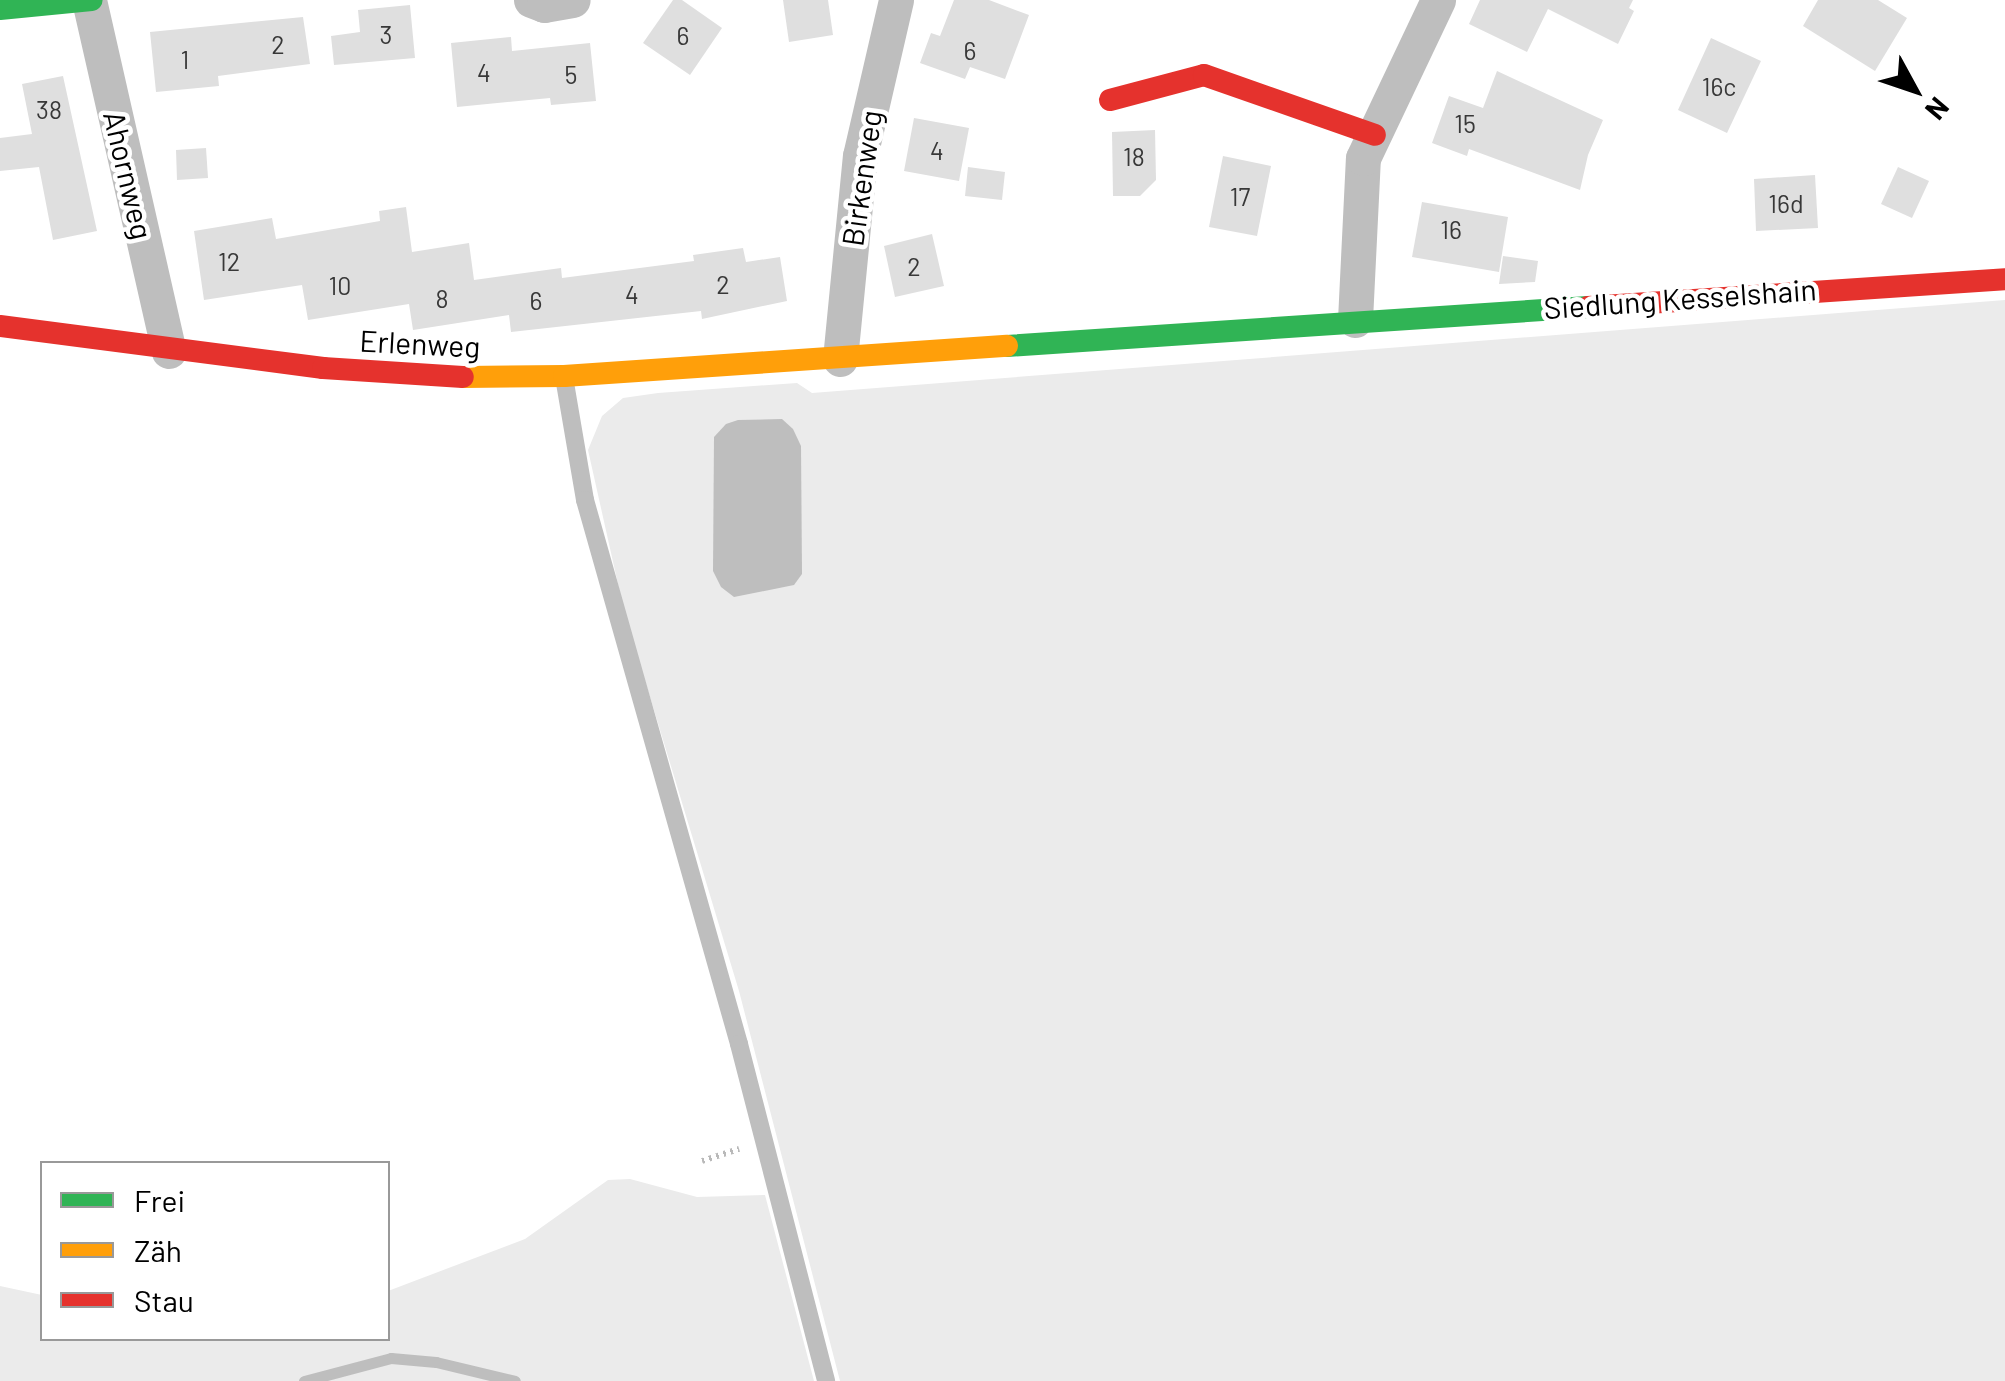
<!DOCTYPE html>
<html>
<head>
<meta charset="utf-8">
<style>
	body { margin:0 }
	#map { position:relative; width:2005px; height:1381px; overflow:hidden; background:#fff; font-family:Barlow,sans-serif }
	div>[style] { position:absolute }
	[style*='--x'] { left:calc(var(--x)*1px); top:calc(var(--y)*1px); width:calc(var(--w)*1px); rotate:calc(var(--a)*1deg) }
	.green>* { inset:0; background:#ebebeb }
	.water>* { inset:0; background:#bebebe }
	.stream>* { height:11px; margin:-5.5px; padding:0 5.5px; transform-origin:5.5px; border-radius:5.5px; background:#bebebe }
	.building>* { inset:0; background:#dfdfdf }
	.path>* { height:6px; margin-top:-3px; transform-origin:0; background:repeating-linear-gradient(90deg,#b9b9b9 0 2.5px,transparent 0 7.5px) }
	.lane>* { height:18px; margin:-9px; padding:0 9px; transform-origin:9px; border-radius:9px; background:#bebebe }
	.street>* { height:35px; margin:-17.5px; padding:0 17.5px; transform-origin:17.5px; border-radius:17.5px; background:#bebebe }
	.fast>* { height:22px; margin:-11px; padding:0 11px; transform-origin:11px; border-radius:11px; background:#30b455 }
	.slow>* { height:22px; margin:-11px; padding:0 11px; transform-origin:11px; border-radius:11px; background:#ff9f0a }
	.jam>* { height:22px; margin:-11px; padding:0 11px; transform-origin:11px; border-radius:11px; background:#e5322d }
	span { translate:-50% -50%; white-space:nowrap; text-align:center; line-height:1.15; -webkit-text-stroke:9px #fff; paint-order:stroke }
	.number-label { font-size:25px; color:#383838 }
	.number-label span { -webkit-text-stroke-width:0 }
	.street-label { font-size:30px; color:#000 }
	.legend { position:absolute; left:40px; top:1161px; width:350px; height:180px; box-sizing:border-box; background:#fff; border:2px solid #999; margin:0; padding:12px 18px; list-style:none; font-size:30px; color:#000 }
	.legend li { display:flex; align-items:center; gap:20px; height:50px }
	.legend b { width:50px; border:2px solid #999 }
	.north { position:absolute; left:1865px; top:40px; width:100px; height:100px; -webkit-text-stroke:8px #fff; paint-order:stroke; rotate:130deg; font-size:28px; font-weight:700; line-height:40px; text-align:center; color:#000 }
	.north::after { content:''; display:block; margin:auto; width:35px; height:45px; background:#000; clip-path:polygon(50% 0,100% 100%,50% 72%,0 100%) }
</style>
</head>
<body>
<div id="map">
	<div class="green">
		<i style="clip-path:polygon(2005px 300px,2005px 1381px,840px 1381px,739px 991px,624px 611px,588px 450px,602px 416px,623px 398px,658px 393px,797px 383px,812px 393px)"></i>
		<i style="clip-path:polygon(630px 1179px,697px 1197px,765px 1195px,814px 1381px,0 1381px,0 1286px,42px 1295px,42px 1338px,388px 1338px,388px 1291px,525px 1239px,608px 1180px)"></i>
	</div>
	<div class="water">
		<i style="clip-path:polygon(782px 419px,793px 429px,801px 446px,802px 574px,794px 585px,734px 597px,721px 587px,713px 571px,714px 437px,726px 424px,738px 420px)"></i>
	</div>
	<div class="stream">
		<i style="--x:304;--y:1381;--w:90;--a:-14.8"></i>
		<i style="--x:391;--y:1358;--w:45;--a:5.1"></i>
		<i style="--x:436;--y:1362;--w:81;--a:13.5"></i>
	</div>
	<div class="building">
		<i style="clip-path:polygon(673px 0,682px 0,722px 28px,690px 75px,643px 43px)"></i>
		<i style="clip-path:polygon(783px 0,828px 0,833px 35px,789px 42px)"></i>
		<i style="clip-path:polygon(954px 0,989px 0,1029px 15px,1005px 79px,970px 67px,965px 79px,920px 63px,931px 33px,940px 36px)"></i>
		<i style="clip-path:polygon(1480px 0,1633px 0,1629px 8px,1634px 11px,1618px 44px,1548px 9px,1527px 52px,1469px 24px)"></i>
		<i style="clip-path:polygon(1818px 0,1878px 0,1907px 18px,1875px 71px,1803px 26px)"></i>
		<i style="clip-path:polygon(410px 5px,415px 58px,334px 65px,331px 36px,360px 32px,358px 10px)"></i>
		<i style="clip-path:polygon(303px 17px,310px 64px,218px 76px,219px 86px,156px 92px,150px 32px)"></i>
		<i style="clip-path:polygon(511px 37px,512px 51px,590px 43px,596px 101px,551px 105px,550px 98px,457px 107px,451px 43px)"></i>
		<i style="clip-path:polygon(1711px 38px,1761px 61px,1727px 133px,1678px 110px)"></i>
		<i style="clip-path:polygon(1497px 71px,1603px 120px,1588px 155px,1580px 190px,1469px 149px,1467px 156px,1432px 143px,1449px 96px,1483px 108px)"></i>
		<i style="clip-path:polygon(63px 76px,97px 231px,53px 240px,39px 167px,0 171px,0 138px,32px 134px,22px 84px)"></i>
		<i style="clip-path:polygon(914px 118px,969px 128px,959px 181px,904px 171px)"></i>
		<i style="clip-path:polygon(1155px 130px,1156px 180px,1140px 196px,1113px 196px,1112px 132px)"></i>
		<i style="clip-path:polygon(206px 148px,208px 178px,177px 180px,176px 150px)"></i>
		<i style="clip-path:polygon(1223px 156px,1271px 166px,1257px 236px,1209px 227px)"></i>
		<i style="clip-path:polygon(968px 167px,1005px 172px,1002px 200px,965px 196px)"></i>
		<i style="clip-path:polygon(1898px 167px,1929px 181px,1912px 218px,1881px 204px)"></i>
		<i style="clip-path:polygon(1815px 175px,1818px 228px,1756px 231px,1754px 179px)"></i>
		<i style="clip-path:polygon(1422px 202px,1508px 217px,1499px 272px,1412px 257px)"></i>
		<i style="clip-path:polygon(406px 207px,412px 252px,469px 243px,474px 280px,561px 268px,562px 278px,694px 261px,693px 255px,743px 248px,746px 262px,780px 257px,787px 301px,702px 319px,701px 311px,511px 332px,509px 315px,413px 330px,409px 304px,308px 320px,302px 285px,204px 300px,194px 231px,272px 218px,276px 239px,380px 221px,379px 211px)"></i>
		<i style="clip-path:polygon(932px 234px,944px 286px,895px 297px,884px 246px)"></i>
		<i style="clip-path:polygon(1503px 256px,1538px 261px,1535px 282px,1499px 284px)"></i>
	</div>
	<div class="path">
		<i style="--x:702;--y:1161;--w:39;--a:-18"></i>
	</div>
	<div class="lane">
		<i style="--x:564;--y:377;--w:125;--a:80.3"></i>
		<i style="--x:585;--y:500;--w:565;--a:74.19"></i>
		<i style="--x:739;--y:1044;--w:348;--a:75.5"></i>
	</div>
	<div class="street">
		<i style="--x:89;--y:0;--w:360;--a:77.2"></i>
		<i style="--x:531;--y:0;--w:14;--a:21"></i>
		<i style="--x:544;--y:5;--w:29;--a:-10"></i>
		<i style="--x:1355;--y:320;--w:162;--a:-87.2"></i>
		<i style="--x:1363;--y:158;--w:175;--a:-64.6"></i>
		<i style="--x:840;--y:359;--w:204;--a:-84.4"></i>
		<i style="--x:860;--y:156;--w:160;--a:-77"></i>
	</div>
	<div class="fast">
		<i style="--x:0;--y:9;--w:92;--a:-5.6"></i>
		<i style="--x:1007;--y:346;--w:582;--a:-3.84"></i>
	</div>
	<div class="slow">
		<i style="--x:463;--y:377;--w:101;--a:-0.6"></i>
		<i style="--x:564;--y:376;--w:444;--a:-3.9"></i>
	</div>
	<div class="jam">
		<i style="--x:1110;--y:100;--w:97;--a:-14.9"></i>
		<i style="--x:1204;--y:75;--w:181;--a:19.3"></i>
		<i style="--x:1588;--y:307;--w:418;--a:-3.8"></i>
		<i style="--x:0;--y:326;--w:326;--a:7.4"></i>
		<i style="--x:323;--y:368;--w:140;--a:3.7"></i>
	</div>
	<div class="number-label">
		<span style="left:386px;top:34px">3</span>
		<span style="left:683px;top:35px">6</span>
		<span style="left:278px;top:44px">2</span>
		<span style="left:970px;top:50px">6</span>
		<span style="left:185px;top:59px">1</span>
		<span style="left:484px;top:72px">4</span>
		<span style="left:571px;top:74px">5</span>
		<span style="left:1719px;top:86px">16c</span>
		<span style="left:49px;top:109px">38</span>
		<span style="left:1465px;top:123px">15</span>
		<span style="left:937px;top:150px">4</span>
		<span style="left:1134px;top:156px">18</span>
		<span style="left:1240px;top:196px">17</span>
		<span style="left:1786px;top:203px">16d</span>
		<span style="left:1451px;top:229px">16</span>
		<span style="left:229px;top:261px">12</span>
		<span style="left:914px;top:266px">2</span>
		<span style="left:723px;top:284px">2</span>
		<span style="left:340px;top:285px">10</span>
		<span style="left:632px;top:294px">4</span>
		<span style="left:442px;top:298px">8</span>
		<span style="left:536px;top:300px">6</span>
	</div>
	<div class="street-label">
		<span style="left:129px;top:175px;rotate:77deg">Ahornweg</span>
		<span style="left:861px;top:178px;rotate:-82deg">Birkenweg</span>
		<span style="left:1680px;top:298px;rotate:-4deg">Siedlung Kesselshain</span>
		<span style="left:420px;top:343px;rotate:3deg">Erlenweg</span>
	</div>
	<ul class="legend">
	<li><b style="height:12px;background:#30b455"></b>Frei</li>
	<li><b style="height:12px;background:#ff9f0a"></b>Zäh</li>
	<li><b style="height:12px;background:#e5322d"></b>Stau</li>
	</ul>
	<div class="north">N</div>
</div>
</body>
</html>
